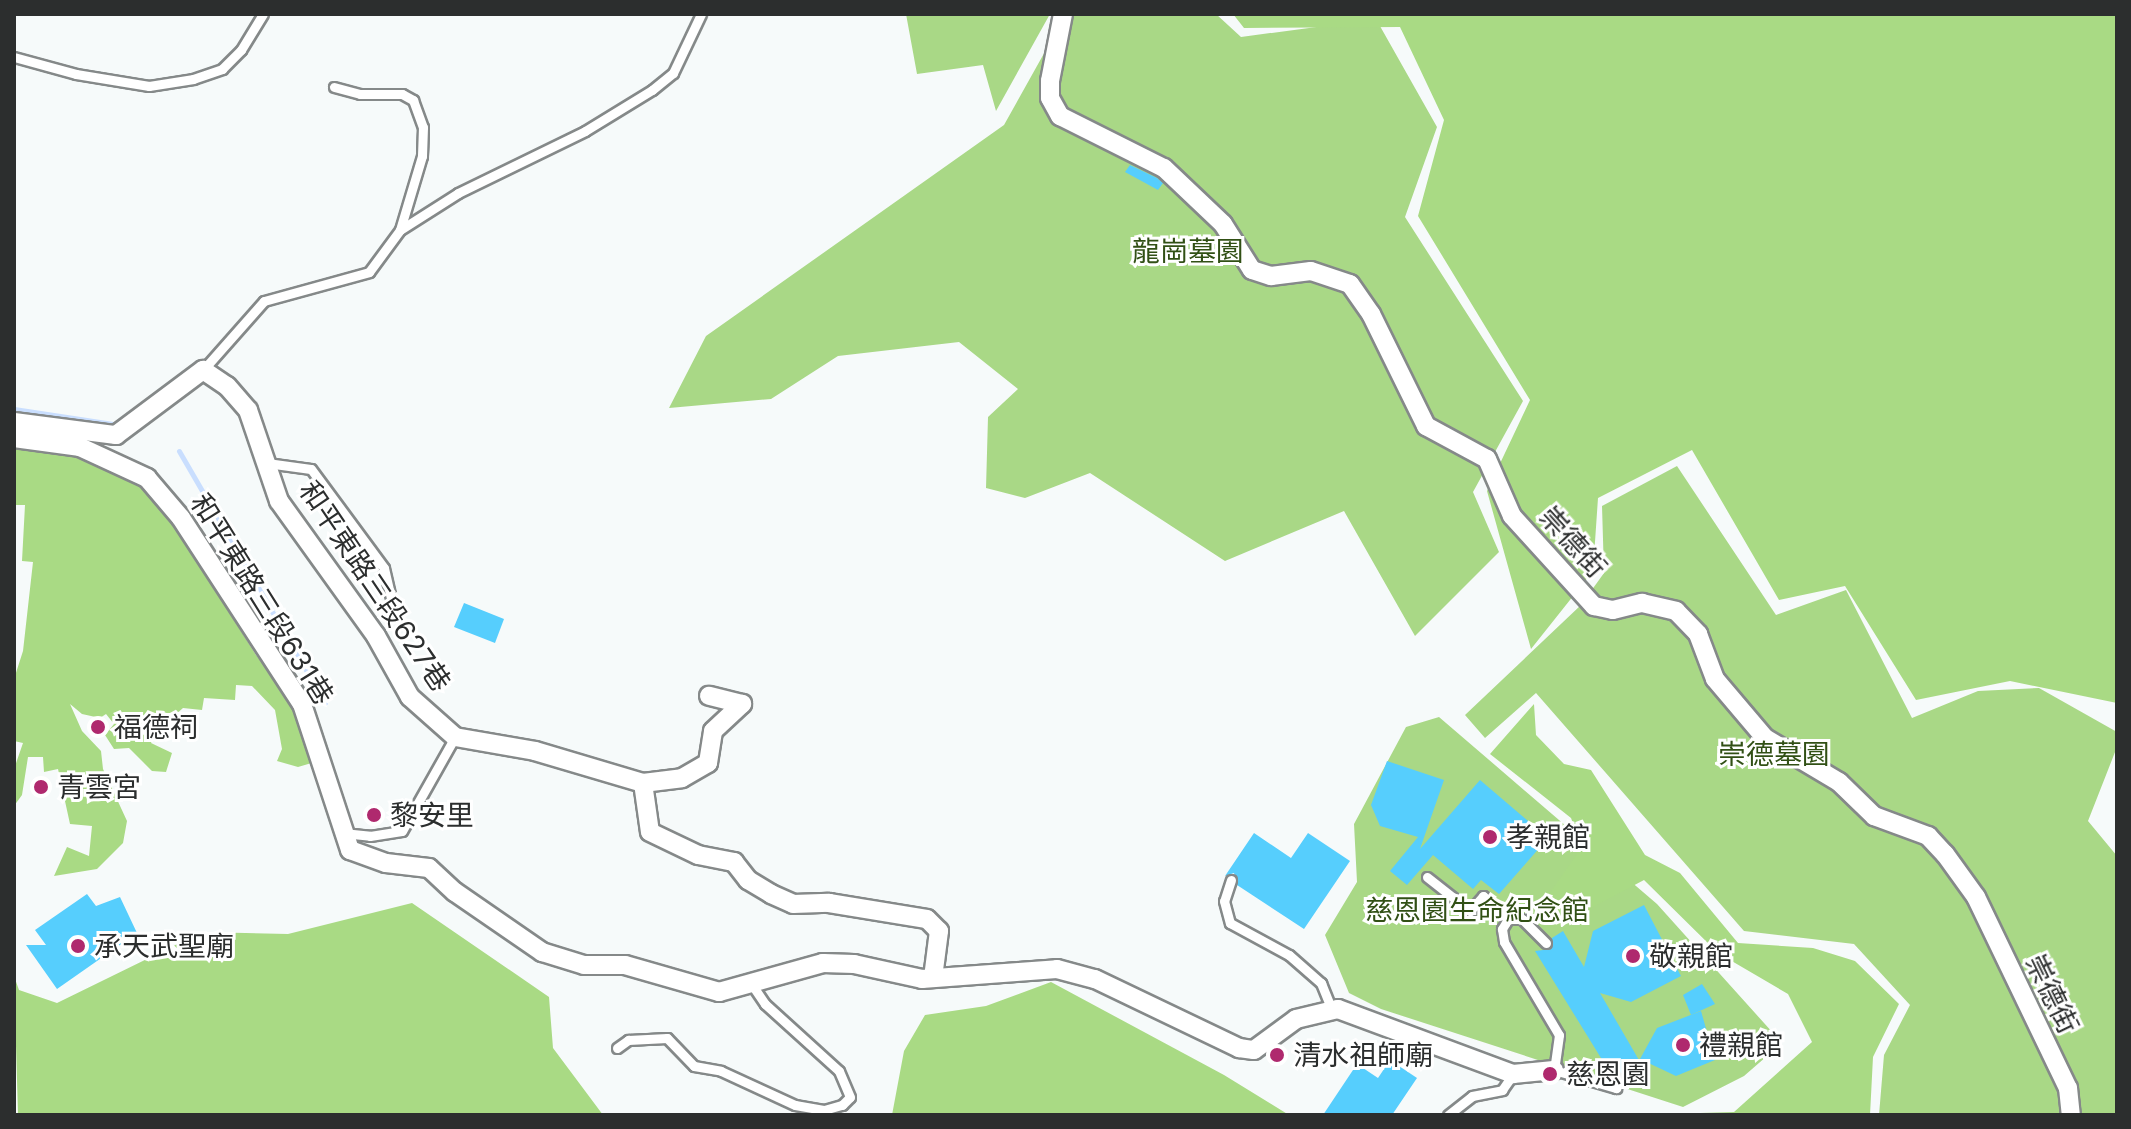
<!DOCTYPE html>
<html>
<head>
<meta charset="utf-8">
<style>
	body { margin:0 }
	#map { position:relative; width:2131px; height:1129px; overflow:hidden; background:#f6fafa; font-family:Inter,"Noto Sans TC",sans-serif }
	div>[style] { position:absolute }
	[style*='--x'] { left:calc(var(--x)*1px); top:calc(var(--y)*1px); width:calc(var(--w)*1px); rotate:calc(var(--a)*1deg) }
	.green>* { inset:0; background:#a9d886 }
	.forest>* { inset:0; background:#a9da84 }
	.stream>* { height:5px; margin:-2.5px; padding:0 2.5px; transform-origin:2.5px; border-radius:2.5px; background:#c9defe }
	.building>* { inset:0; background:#56cefd }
	.roads { filter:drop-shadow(2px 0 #858989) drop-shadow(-2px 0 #858989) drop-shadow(0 2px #858989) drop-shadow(0 -2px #858989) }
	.lane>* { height:9px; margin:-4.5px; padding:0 4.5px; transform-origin:4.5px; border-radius:4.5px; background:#fff }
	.street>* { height:18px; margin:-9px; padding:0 9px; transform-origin:9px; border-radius:9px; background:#fff }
	.dots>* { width:22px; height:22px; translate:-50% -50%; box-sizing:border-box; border:4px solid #fff; border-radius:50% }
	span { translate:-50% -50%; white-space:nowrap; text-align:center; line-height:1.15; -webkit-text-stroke:6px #fff; paint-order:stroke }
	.park-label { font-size:28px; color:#315015 }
	.street-label { font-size:28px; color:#2c2e2e }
	.poi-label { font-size:28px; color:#2c2e2e }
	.left { translate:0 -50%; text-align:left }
	.frame { position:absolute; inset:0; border:16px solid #2c2e2e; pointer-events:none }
</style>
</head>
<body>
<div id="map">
	<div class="green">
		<i style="clip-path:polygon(906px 14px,1050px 14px,996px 111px,983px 65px,917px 74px)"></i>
		<i style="clip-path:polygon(1066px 14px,1216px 14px,1241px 37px,1376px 19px,1437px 127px,1405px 217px,1523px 401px,1473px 492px,1499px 552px,1415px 636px,1344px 511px,1225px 561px,1090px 473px,1025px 498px,986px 488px,988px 417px,1018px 389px,959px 342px,838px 356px,771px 399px,669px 408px,706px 336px,1004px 125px)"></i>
		<i style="clip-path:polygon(1677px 466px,1776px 615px,1846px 590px,1912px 718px,1978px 691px,2039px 688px,2117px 732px,2117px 747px,2088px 821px,2117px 856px,2117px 1113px,1879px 1115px,1884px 1055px,1910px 1005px,1854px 944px,1744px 931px,1536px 693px,1485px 738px,1465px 715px,1581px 605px,1604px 573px,1602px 506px)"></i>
		<i style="clip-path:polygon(1439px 717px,1657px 904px,1782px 1043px,1744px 1076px,1683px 1107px,1381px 1009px,1349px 993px,1325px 935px,1357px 882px,1354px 824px,1406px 727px)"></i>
	</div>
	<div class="forest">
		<i style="clip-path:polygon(1233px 14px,2117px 14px,2117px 703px,2010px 681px,1916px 700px,1845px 586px,1779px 600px,1692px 450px,1598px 498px,1593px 571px,1531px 649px,1487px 491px,1530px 400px,1418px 216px,1444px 120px,1400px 27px,1244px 28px)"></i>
		<i style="clip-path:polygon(14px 446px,76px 453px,143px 486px,166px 512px,256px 655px,295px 706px,315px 762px,298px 767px,277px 761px,282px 749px,275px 710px,252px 686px,236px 685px,235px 700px,204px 698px,202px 710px,183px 708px,174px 716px,164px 712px,151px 743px,172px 753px,166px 772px,152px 771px,129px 748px,114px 749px,105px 735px,114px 724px,106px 714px,100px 718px,82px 714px,70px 704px,82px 731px,101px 751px,103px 769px,127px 821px,123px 843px,97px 869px,54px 876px,67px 847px,89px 856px,92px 826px,70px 824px,58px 769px,44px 772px,43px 757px,28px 757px,22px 795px,14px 806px,14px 769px,23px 743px,14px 741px,14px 679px,23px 651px,33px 562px,22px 561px,25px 505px,16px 505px)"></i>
		<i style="clip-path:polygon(1534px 704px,1536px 735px,1564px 764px,1591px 770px,1645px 855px,1680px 873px,1738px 943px,1813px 948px,1855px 961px,1899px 1004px,1873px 1057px,1870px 1115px,1632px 1115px,1734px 1112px,1812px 1042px,1788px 994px,1718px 953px,1644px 880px,1576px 916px,1540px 907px,1582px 847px,1571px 818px,1490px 754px)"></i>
		<i style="clip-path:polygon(412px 903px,549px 997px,553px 1048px,603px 1115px,18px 1115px,14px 976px,19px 990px,57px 1003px,202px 932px,288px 934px)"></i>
		<i style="clip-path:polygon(1051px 982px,1224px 1075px,1289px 1115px,892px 1115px,904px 1051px,925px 1015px,986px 1006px)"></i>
	</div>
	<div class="stream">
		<i style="--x:14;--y:409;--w:100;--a:8.6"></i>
		<i style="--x:179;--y:451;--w:291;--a:59.9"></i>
	</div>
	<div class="building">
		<i style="clip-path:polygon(1130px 165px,1157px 178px,1163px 183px,1158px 190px,1125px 172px)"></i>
		<i style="clip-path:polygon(464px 603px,504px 619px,495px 643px,454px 627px)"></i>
		<i style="clip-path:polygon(1387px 761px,1444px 780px,1420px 849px,1480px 780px,1548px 838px,1499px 894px,1481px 880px,1473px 889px,1433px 855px,1407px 885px,1390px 871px,1418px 837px,1380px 826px,1371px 805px)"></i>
		<i style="clip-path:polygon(1254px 833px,1291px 858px,1308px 833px,1350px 861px,1304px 929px,1237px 885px,1234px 873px,1225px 876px)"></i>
		<i style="clip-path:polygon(87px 894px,96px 906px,120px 897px,137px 933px,57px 989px,26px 945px,46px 945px,35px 930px)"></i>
		<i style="clip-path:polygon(1644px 905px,1681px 976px,1631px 1002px,1600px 993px,1650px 1079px,1624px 1078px,1617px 1071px,1607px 1077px,1601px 1058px,1535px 951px,1551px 949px,1552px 938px,1563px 931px,1584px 967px,1593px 931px)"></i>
		<i style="clip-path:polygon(1702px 984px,1715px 1004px,1691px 1015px,1683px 995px)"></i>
		<i style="clip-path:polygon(1701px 1011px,1715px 1060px,1676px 1076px,1640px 1059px,1657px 1028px)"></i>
		<i style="clip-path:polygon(1390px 1060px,1417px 1078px,1392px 1115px,1323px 1115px,1357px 1064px,1378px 1078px)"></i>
	</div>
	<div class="roads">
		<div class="lane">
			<i style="--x:14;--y:57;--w:64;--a:15.3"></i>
			<i style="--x:76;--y:74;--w:74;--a:9.3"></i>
			<i style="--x:149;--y:86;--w:45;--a:-9"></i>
			<i style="--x:193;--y:79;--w:31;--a:-19"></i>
			<i style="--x:222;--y:69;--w:27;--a:-45"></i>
			<i style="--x:241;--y:50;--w:42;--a:-58.6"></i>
			<i style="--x:334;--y:87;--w:27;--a:15"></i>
			<i style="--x:360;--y:94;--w:42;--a:0"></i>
			<i style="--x:402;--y:94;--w:13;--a:29"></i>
			<i style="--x:413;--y:100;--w:29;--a:70"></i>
			<i style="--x:423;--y:127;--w:29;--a:92"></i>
			<i style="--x:422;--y:156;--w:77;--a:106.6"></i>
			<i style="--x:203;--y:370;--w:92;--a:-48.5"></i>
			<i style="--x:264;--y:301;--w:109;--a:-15.4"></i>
			<i style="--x:369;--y:272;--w:52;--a:-53.6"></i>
			<i style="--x:400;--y:230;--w:69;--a:-32.5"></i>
			<i style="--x:458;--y:193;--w:141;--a:-26"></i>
			<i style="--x:585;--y:131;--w:79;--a:-31.5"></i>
			<i style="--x:652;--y:90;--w:27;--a:-39"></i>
			<i style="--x:673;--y:73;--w:65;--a:-64.6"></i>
			<i style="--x:267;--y:463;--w:44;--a:7.8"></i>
			<i style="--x:311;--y:469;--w:123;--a:53.6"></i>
			<i style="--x:384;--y:568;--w:31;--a:77"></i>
			<i style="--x:343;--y:833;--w:27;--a:6"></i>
			<i style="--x:370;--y:836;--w:32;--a:-9"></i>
			<i style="--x:402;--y:831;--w:108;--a:-60.6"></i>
			<i style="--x:1427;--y:877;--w:55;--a:38.3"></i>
			<i style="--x:1470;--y:911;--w:20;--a:-49"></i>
			<i style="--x:1483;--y:896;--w:34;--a:43"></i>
			<i style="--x:1231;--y:880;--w:22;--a:108"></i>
			<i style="--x:1224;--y:901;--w:23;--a:75"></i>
			<i style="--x:1230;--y:923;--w:67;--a:28.5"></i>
			<i style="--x:1289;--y:955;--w:43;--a:41.2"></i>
			<i style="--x:1321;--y:983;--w:29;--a:68"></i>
			<i style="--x:1546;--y:943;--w:34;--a:-135"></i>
			<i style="--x:1522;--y:919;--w:14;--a:180"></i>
			<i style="--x:1508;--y:919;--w:12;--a:121"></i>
			<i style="--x:1502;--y:929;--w:13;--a:81"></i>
			<i style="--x:1504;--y:942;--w:108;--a:59.4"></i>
			<i style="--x:1559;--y:1035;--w:35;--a:98"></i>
			<i style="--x:1554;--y:1070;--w:65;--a:16.2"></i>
			<i style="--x:1616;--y:1088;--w:10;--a:-90"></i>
			<i style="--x:617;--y:1048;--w:14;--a:-36"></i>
			<i style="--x:628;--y:1040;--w:39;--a:-3"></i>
			<i style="--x:667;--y:1038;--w:39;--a:46"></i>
			<i style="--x:694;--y:1066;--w:27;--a:10"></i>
			<i style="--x:721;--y:1071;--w:81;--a:24.7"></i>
			<i style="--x:795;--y:1105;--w:29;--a:10"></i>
			<i style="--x:824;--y:1110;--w:19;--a:-16"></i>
			<i style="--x:842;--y:1105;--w:11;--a:-45"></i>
			<i style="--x:850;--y:1097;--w:28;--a:-113"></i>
			<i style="--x:839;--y:1071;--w:100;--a:-137.8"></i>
			<i style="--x:765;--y:1004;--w:23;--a:-124"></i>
			<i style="--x:1448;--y:1115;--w:31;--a:-38"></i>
			<i style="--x:1472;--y:1096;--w:31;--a:-11"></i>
			<i style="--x:1502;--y:1090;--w:19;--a:-55"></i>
		</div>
		<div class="street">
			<i style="--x:1063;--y:14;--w:68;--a:101"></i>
			<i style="--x:1050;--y:81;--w:17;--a:90"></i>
			<i style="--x:1050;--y:98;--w:21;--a:61"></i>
			<i style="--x:1060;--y:116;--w:116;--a:26.6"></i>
			<i style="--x:1164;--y:168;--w:81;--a:43.5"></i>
			<i style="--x:1223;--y:224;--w:54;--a:57.8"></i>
			<i style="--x:1252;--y:270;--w:20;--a:18"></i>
			<i style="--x:1271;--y:276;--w:40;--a:-7.1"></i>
			<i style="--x:1311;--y:271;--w:41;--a:18.4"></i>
			<i style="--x:1350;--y:284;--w:37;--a:55"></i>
			<i style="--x:1371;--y:314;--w:125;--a:63.8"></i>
			<i style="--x:1426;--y:426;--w:69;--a:28.4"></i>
			<i style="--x:1487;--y:459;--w:62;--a:66.3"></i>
			<i style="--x:1512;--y:516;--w:122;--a:47.7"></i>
			<i style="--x:1594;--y:606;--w:19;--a:12"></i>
			<i style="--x:1613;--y:610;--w:30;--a:-14"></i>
			<i style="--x:1642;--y:603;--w:35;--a:13"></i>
			<i style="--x:1676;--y:611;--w:32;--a:46"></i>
			<i style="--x:1698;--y:634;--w:48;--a:69.3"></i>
			<i style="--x:1715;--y:679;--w:77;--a:49.7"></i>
			<i style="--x:1765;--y:738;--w:86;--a:30.7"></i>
			<i style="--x:1839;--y:782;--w:49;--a:44.2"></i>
			<i style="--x:1874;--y:816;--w:58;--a:20.3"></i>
			<i style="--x:1928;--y:836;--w:25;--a:47"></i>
			<i style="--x:1945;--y:854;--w:53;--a:54.2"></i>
			<i style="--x:1976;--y:897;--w:212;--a:64.3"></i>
			<i style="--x:2068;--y:1088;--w:27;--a:84"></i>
			<i style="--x:14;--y:422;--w:103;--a:7.3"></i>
			<i style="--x:116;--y:435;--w:109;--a:-36.8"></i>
			<i style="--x:203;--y:370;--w:29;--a:34"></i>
			<i style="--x:227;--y:386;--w:32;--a:49"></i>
			<i style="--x:248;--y:410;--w:96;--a:71.2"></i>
			<i style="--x:279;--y:501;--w:166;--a:54.3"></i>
			<i style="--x:376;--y:636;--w:70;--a:60.9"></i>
			<i style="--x:410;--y:697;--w:60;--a:41.6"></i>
			<i style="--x:455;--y:737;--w:81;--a:9.9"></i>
			<i style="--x:535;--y:751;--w:113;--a:16.5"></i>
			<i style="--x:643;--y:783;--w:39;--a:-7"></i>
			<i style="--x:682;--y:778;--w:30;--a:-30"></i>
			<i style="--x:708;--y:763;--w:32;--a:-81"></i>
			<i style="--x:713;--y:731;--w:40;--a:-43"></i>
			<i style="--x:742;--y:704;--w:34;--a:-166"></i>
			<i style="--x:14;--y:438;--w:67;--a:7.8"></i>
			<i style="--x:80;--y:447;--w:74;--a:24.8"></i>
			<i style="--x:147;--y:478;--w:52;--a:49.6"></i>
			<i style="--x:181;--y:518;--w:222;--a:57"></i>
			<i style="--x:302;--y:704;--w:154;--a:71.8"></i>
			<i style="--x:350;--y:850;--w:38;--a:20"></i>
			<i style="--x:386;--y:863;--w:43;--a:6.6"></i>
			<i style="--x:429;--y:868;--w:35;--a:43"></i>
			<i style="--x:455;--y:892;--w:106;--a:34.6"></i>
			<i style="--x:542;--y:952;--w:44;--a:17.2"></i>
			<i style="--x:584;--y:965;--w:41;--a:0"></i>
			<i style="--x:625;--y:965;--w:98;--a:16"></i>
			<i style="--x:719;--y:992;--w:108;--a:-15.6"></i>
			<i style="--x:823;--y:963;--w:31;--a:2"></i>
			<i style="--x:854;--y:964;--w:70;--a:12.4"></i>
			<i style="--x:922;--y:979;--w:135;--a:-4.2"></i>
			<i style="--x:1057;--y:969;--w:39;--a:15"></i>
			<i style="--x:1095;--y:979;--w:160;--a:25.6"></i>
			<i style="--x:1239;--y:1048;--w:15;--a:8"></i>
			<i style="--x:1254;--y:1050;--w:52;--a:-36.4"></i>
			<i style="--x:1296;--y:1019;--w:43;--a:-13.4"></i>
			<i style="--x:1338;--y:1009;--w:187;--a:20.4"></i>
			<i style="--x:1513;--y:1074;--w:41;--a:-5.6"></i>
			<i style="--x:643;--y:783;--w:49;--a:81.9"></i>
			<i style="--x:650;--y:832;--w:53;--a:25.6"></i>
			<i style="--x:698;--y:855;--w:37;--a:11"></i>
			<i style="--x:734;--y:862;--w:23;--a:52"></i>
			<i style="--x:748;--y:880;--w:27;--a:31"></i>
			<i style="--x:771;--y:894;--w:24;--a:24"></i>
			<i style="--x:793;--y:904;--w:36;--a:-2"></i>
			<i style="--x:829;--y:903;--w:99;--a:9.3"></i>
			<i style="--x:927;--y:919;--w:17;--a:45"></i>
			<i style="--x:939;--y:931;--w:47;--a:97.3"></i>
		</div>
	</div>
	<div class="dots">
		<i style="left:98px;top:727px;background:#af296e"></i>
		<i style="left:41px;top:787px;background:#af296e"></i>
		<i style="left:374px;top:815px;background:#af296e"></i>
		<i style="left:1490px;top:837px;background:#af296e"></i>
		<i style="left:78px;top:946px;background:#af296e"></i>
		<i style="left:1633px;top:956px;background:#af296e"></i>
		<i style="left:1683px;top:1045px;background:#af296e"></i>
		<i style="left:1277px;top:1055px;background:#af296e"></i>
		<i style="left:1550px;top:1074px;background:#af296e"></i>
	</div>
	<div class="park-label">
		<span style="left:1188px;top:251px">龍崗墓園</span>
		<span style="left:1774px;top:754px">崇德墓園</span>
		<span style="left:1477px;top:910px">慈恩園生命紀念館</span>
	</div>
	<div class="street-label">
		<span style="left:1573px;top:542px;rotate:48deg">崇德街</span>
		<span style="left:375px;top:586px;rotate:56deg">和平東路三段627巷</span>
		<span style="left:262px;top:599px;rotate:58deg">和平東路三段631巷</span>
		<span style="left:2052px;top:994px;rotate:64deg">崇德街</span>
	</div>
	<div class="poi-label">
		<span class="left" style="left:114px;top:727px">福德祠</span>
		<span class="left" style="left:57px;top:787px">青雲宮</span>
		<span class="left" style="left:390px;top:815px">黎安里</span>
		<span class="left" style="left:1506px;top:837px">孝親館</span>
		<span class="left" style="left:94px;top:946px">承天武聖廟</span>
		<span class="left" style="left:1649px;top:956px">敬親館</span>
		<span class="left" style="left:1699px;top:1045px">禮親館</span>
		<span class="left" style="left:1293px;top:1055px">清水祖師廟</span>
		<span class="left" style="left:1566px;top:1074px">慈恩園</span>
	</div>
	<div class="frame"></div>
</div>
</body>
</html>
